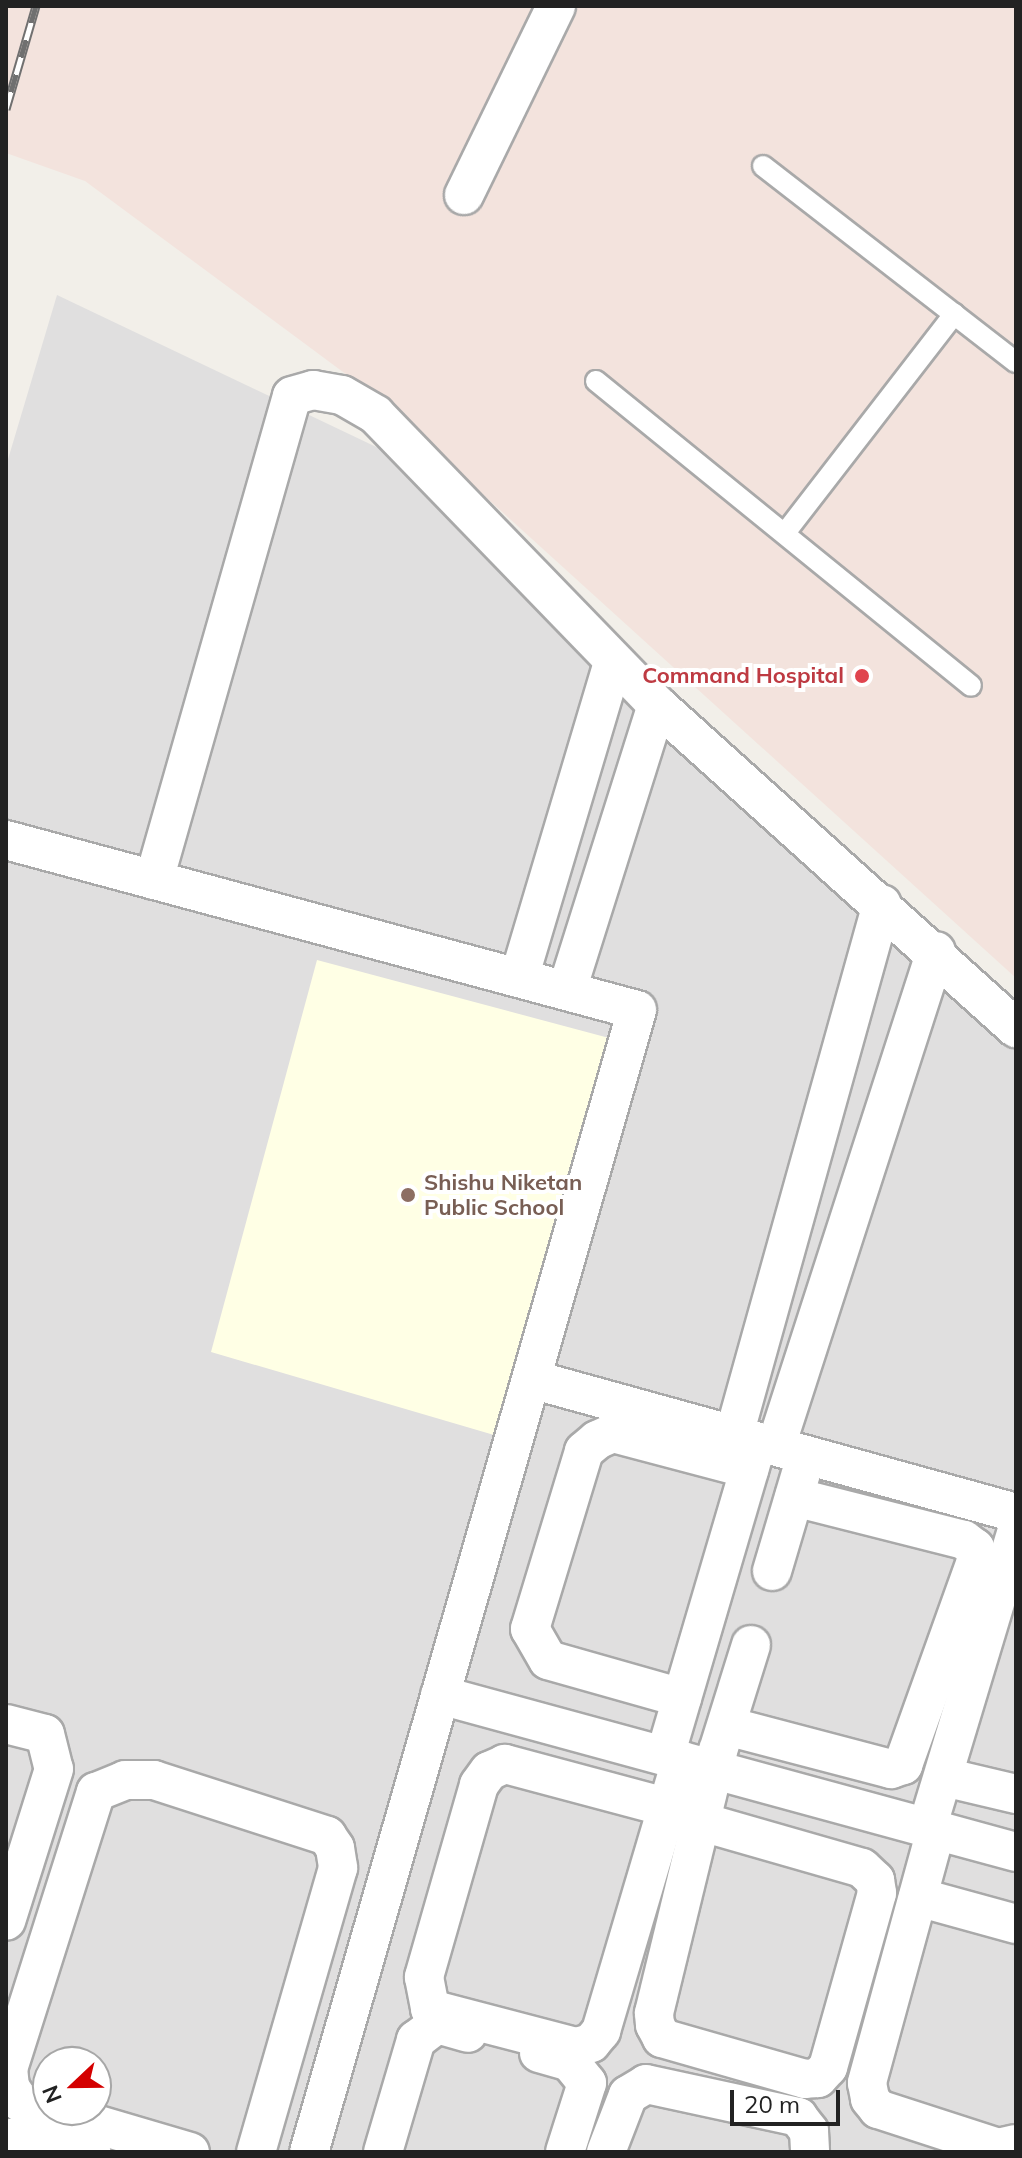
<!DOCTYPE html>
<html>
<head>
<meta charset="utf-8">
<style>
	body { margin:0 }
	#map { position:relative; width:1022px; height:2158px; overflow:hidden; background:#f2efe9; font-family:Mulish,sans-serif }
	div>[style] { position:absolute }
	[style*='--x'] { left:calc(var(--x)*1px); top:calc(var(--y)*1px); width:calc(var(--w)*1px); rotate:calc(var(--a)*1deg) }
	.residential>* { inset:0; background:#e0dfdf }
	.education>* { inset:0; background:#ffffe5 }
	.military>* { inset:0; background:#f3e3dd }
	.roads { filter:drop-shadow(2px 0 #a9a9a9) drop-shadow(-2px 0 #a9a9a9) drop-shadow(0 2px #a9a9a9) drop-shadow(0 -2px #a9a9a9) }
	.service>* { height:20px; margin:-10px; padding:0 10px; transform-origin:10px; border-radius:10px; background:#fff }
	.minor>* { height:38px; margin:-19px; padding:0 19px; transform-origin:19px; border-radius:19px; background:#fff }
	.rail>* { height:9px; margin-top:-4.5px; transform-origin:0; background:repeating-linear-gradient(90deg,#fff 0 18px,#707070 0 36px); box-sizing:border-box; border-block:2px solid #707070 }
	.dots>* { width:22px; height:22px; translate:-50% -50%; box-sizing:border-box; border:4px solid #fff; border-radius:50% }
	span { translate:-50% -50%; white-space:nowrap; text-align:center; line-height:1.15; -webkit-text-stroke:8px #fff; paint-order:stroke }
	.health-label { font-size:22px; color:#be3a42; font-weight:700 }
	.right { translate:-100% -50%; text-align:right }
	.education-label { font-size:22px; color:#785e54; font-weight:700 }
	.left { translate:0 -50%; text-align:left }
	.frame { position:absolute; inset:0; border:8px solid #222; pointer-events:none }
	.north { position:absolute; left:32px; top:2046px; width:80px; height:80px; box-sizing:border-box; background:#fff; border:2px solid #a7a7a7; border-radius:50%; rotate:248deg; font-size:22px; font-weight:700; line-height:32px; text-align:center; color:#222 }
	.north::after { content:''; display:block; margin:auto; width:28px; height:36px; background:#d40000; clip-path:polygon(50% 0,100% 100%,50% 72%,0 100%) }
	.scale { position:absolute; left:730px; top:2090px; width:110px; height:36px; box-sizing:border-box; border:4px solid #222; border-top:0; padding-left:10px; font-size:24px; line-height:28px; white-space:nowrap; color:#222; -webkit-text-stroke:6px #fff; paint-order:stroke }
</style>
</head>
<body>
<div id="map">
	<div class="residential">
		<i style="clip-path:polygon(evenodd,57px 295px,433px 474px,1016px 1008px,1016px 2152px,6px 2152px,6px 466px,57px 295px,48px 2062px,96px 2062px,96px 2110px,48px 2110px,48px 2062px)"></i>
	</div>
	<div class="education">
		<i style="clip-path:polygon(317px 960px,609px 1038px,494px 1435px,211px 1352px)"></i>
	</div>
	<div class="military">
		<i style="clip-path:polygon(6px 6px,1016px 6px,1016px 978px,370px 392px,85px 181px,6px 153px)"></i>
	</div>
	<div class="roads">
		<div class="service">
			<i style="--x:763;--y:166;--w:320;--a:37.8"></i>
			<i style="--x:596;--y:381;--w:483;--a:39.1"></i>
			<i style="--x:785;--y:533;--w:277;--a:-52.3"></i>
		</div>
		<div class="minor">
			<i style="--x:464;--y:195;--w:210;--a:-64"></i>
			<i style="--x:6;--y:840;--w:653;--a:15.08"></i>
			<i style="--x:637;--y:1010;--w:1188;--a:106.02"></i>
			<i style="--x:154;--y:880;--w:503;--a:-74.09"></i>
			<i style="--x:292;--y:396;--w:22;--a:-16"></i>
			<i style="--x:313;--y:390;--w:29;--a:10"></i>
			<i style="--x:342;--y:395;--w:39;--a:30"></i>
			<i style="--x:376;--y:415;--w:404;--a:45.9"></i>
			<i style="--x:657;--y:705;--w:483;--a:42"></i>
			<i style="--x:519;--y:978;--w:330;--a:-73.4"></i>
			<i style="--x:567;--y:990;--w:299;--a:-72.5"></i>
			<i style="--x:531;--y:1379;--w:503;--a:15.44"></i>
			<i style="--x:734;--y:1435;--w:551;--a:-74.43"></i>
			<i style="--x:776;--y:1446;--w:520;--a:-72.09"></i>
			<i style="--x:772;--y:1571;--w:102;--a:-73.5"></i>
			<i style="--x:440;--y:1695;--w:597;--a:15.25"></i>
			<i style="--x:682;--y:1698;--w:139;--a:-164.2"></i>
			<i style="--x:548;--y:1660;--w:36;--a:-120"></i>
			<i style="--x:530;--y:1629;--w:186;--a:-73.1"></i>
			<i style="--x:584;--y:1451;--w:17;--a:-40"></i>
			<i style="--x:597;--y:1440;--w:17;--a:-24"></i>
			<i style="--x:613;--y:1433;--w:141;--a:14.8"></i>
			<i style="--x:6;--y:1724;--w:40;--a:14.4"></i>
			<i style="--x:45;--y:1734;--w:36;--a:76"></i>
			<i style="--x:54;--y:1769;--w:159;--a:107.5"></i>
			<i style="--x:727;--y:1726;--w:170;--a:14.7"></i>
			<i style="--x:891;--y:1769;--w:13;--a:-18"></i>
			<i style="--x:903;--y:1765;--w:217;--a:-70.3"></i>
			<i style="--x:976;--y:1561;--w:13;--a:-94"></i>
			<i style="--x:975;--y:1548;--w:14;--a:-144"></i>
			<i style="--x:964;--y:1540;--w:175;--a:-165.8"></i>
			<i style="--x:665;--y:1756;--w:325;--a:-73.6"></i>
			<i style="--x:944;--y:1777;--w:74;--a:13.3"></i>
			<i style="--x:666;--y:1807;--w:167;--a:-165"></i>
			<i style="--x:505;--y:1764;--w:17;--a:156"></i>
			<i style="--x:489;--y:1771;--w:17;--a:126"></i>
			<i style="--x:479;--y:1785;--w:200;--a:106"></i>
			<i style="--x:424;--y:1977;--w:33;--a:79"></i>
			<i style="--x:430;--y:2009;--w:151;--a:14.6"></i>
			<i style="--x:576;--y:2047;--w:16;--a:-15"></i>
			<i style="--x:591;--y:2043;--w:16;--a:-50"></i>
			<i style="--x:601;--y:2031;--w:282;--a:-73.5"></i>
			<i style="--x:702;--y:1822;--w:166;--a:16"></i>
			<i style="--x:862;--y:1868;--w:18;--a:43"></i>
			<i style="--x:875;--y:1880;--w:13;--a:81"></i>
			<i style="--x:877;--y:1893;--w:181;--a:105.7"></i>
			<i style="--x:828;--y:2067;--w:15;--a:132"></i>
			<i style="--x:818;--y:2078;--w:13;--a:176"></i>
			<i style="--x:805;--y:2079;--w:149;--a:-164"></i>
			<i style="--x:662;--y:2038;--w:15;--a:-118"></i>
			<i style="--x:655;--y:2025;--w:12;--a:-95"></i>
			<i style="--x:654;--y:2013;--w:270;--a:-76.3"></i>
			<i style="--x:718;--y:1751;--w:111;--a:-72.7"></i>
			<i style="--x:927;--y:1828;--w:307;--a:-73.2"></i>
			<i style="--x:936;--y:1830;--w:262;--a:105.3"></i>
			<i style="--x:867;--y:2083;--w:16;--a:79"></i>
			<i style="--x:870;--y:2099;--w:13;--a:51"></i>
			<i style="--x:878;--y:2109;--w:126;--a:18"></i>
			<i style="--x:998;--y:2148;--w:18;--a:-13"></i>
			<i style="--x:918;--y:1897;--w:102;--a:15.4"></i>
			<i style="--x:539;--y:2053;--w:32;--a:16"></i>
			<i style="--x:570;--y:2062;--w:27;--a:51"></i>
			<i style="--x:587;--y:2083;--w:72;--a:107.7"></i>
			<i style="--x:6;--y:2139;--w:24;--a:-12"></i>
			<i style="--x:29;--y:2134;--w:65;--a:16.2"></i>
			<i style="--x:190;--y:2152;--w:177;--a:-163.6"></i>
			<i style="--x:20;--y:2102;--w:18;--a:-124"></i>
			<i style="--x:10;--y:2087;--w:18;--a:-96"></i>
			<i style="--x:8;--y:2069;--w:291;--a:-72.4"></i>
			<i style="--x:96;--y:1792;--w:31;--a:-22"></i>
			<i style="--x:125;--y:1780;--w:29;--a:0"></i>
			<i style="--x:154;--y:1780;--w:182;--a:17.9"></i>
			<i style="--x:327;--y:1836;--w:14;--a:56"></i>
			<i style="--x:335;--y:1848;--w:20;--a:81"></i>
			<i style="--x:338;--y:1868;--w:296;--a:106.1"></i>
			<i style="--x:383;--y:2152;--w:117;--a:-73.6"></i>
			<i style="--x:416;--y:2040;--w:26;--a:-37"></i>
			<i style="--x:437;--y:2024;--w:32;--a:16"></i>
			<i style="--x:606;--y:2152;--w:61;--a:-68.9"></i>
			<i style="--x:628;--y:2095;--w:21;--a:-31"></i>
			<i style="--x:646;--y:2084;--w:156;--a:12.2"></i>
			<i style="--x:798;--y:2117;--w:18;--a:52"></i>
			<i style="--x:809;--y:2131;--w:21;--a:87"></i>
		</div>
	</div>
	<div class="rail">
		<i style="--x:6;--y:109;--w:107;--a:-73.8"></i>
	</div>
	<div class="dots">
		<i style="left:862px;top:676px;background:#e0444e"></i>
		<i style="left:408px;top:1195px;background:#8d6e63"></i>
	</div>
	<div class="health-label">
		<span class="right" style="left:844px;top:676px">Command Hospital</span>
	</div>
	<div class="education-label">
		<span class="left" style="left:424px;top:1195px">Shishu Niketan<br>Public School</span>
	</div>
	<div class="frame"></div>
	<div class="north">N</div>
	<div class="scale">20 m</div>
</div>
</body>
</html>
